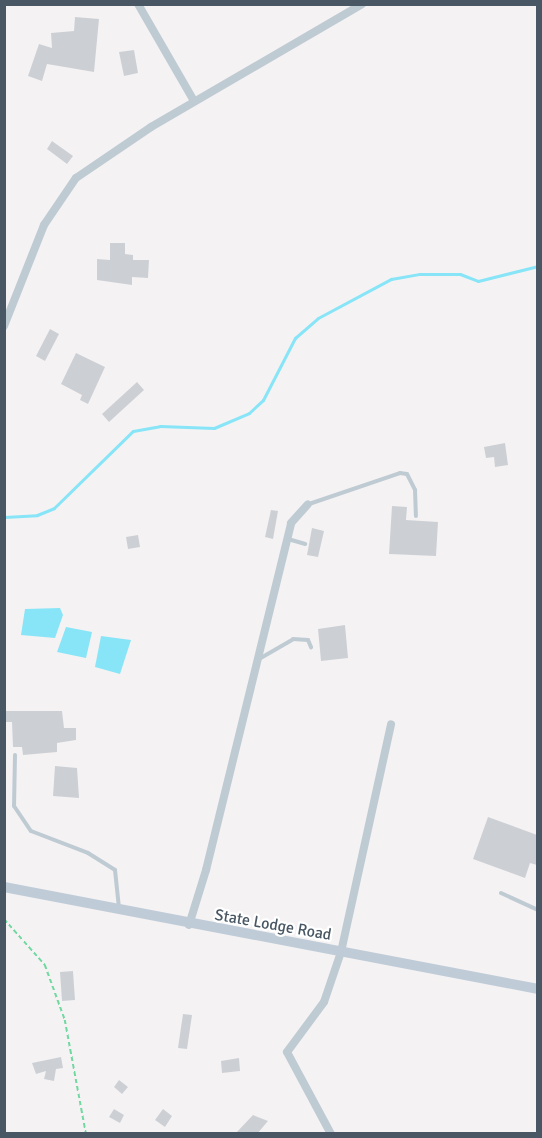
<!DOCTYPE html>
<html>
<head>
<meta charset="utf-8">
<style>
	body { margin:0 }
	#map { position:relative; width:542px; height:1138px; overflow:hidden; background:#f5f2f3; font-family:Signika,sans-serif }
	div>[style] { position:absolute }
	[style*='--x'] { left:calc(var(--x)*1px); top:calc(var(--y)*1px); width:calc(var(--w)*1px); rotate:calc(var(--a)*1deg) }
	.water>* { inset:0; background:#87e5f7 }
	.stream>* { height:3px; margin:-1.5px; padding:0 1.5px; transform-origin:1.5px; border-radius:1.5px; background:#87e5f7 }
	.building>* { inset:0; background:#ccd0d5 }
	.path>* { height:1.5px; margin-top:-0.75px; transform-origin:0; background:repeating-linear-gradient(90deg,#71d8a1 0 4.5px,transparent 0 7.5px) }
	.lane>* { height:4px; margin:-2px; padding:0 2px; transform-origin:2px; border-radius:2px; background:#bfcbd3 }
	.street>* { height:8px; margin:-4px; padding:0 4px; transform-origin:4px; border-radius:4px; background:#bfcbd3 }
	.secondary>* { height:10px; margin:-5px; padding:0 5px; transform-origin:5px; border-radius:5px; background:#bfccd8 }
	span { translate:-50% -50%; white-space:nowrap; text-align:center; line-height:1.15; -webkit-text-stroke:4.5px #fff; paint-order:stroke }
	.street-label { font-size:16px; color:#485763 }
	.frame { position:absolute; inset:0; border:6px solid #485763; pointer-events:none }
</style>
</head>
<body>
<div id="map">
	<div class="water">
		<i style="clip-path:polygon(60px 608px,63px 615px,55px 638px,21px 635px,25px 609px)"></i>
		<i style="clip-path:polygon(66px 627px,92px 632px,86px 658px,57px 652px)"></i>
		<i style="clip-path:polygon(101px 636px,131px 640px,120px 674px,95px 667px)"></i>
	</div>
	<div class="stream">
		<i style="--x:4;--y:517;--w:33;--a:-3"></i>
		<i style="--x:37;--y:515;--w:18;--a:-22"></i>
		<i style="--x:54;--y:508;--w:110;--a:-44.3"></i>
		<i style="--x:133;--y:431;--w:27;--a:-10"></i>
		<i style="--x:160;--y:426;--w:54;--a:2.1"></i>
		<i style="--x:214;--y:428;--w:38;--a:-23"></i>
		<i style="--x:249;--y:413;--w:19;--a:-43"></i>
		<i style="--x:263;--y:400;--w:70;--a:-62.7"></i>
		<i style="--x:295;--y:338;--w:30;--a:-41"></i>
		<i style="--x:318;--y:318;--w:83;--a:-28.1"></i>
		<i style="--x:391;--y:279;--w:28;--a:-10"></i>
		<i style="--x:419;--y:274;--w:41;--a:0"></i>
		<i style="--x:460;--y:274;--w:19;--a:21"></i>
		<i style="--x:478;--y:281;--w:62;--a:-14"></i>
	</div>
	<div class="building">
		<i style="clip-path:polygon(75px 17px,99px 19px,94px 72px,47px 64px,42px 81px,28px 76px,39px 44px,52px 48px,51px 33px,74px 31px)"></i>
		<i style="clip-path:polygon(134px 50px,138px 73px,124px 76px,119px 52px)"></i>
		<i style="clip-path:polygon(52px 141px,73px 156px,67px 164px,47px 149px)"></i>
		<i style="clip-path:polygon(110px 243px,125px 243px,125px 254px,133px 255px,133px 260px,149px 260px,148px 278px,132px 277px,132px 285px,97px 280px,97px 259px,110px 260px)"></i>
		<i style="clip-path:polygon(50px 329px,59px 334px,45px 361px,36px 356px)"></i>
		<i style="clip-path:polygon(76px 353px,105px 367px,88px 404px,80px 400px,82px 395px,61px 384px)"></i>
		<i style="clip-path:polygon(137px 382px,144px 390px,109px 422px,102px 414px)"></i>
		<i style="clip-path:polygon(505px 443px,508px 465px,495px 467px,494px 457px,486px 458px,484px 447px)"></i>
		<i style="clip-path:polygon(392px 506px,407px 507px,406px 520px,438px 522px,436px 556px,389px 554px)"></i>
		<i style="clip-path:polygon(271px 510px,278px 511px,273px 539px,265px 537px)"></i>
		<i style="clip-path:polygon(312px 528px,324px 531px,318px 557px,307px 555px)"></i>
		<i style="clip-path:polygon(138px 535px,140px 547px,128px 549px,126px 537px)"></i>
		<i style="clip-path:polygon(345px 625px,348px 658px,321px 661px,318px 629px)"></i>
		<i style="clip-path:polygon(6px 711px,62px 711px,64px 728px,76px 728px,76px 740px,57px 743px,57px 752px,23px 755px,22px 747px,13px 747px,12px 722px,6px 722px)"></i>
		<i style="clip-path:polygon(55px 766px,77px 768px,79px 798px,53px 796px)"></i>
		<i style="clip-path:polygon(488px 817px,537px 835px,537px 865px,530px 863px,525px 878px,473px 859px)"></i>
		<i style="clip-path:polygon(73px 971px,75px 1000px,62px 1001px,60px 972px)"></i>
		<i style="clip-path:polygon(183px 1014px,192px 1015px,187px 1049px,178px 1048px)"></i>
		<i style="clip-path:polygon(61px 1057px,63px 1068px,56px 1069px,54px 1081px,44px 1079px,46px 1071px,36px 1074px,32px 1063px)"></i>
		<i style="clip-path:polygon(239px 1058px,240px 1071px,222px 1073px,221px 1061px)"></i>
		<i style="clip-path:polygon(119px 1080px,128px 1087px,122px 1094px,114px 1087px)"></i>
		<i style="clip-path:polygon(114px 1109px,124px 1115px,120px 1123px,109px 1117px)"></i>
		<i style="clip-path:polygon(163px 1109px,172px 1116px,165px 1127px,155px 1120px)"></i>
		<i style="clip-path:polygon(253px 1115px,268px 1121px,257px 1134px,235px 1134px)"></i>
	</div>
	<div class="path">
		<i style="--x:4;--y:919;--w:62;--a:48.3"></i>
		<i style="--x:45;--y:965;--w:59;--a:70"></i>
		<i style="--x:65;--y:1020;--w:115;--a:79.5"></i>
	</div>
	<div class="lane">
		<i style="--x:309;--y:504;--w:96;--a:-18.8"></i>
		<i style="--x:400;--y:473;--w:7;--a:8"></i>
		<i style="--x:407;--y:474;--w:18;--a:63"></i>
		<i style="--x:415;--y:490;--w:26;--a:88"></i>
		<i style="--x:288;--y:539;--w:18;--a:16"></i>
		<i style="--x:259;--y:659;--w:39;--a:-30"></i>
		<i style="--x:293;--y:639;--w:15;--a:4"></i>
		<i style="--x:308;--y:640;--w:8;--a:67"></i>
		<i style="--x:15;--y:755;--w:51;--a:91.1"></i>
		<i style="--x:14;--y:806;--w:30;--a:56"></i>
		<i style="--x:31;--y:831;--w:61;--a:21.1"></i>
		<i style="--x:88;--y:853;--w:32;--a:32"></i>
		<i style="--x:115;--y:870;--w:38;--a:84"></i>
		<i style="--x:501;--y:893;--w:41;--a:24.7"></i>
	</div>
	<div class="street">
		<i style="--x:138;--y:4;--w:112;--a:60"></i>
		<i style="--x:4;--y:326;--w:109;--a:-68.4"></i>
		<i style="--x:44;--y:225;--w:57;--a:-55.8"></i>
		<i style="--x:76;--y:178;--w:91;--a:-34.2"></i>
		<i style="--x:151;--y:127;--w:244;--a:-30.2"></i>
		<i style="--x:189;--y:925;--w:58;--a:-72.8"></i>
		<i style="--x:206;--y:870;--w:357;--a:-76.2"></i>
		<i style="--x:291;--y:523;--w:25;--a:-48"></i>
		<i style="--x:331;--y:1134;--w:93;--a:-118.2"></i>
		<i style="--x:287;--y:1052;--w:62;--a:-53.5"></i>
		<i style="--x:324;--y:1002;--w:53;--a:-71.2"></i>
		<i style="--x:341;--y:952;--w:233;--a:-77.6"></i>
	</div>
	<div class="secondary">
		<i style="--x:4;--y:887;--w:544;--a:10.81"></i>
	</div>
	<div class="street-label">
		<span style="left:273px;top:925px;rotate:10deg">State Lodge Road</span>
	</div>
	<div class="frame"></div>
</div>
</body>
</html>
